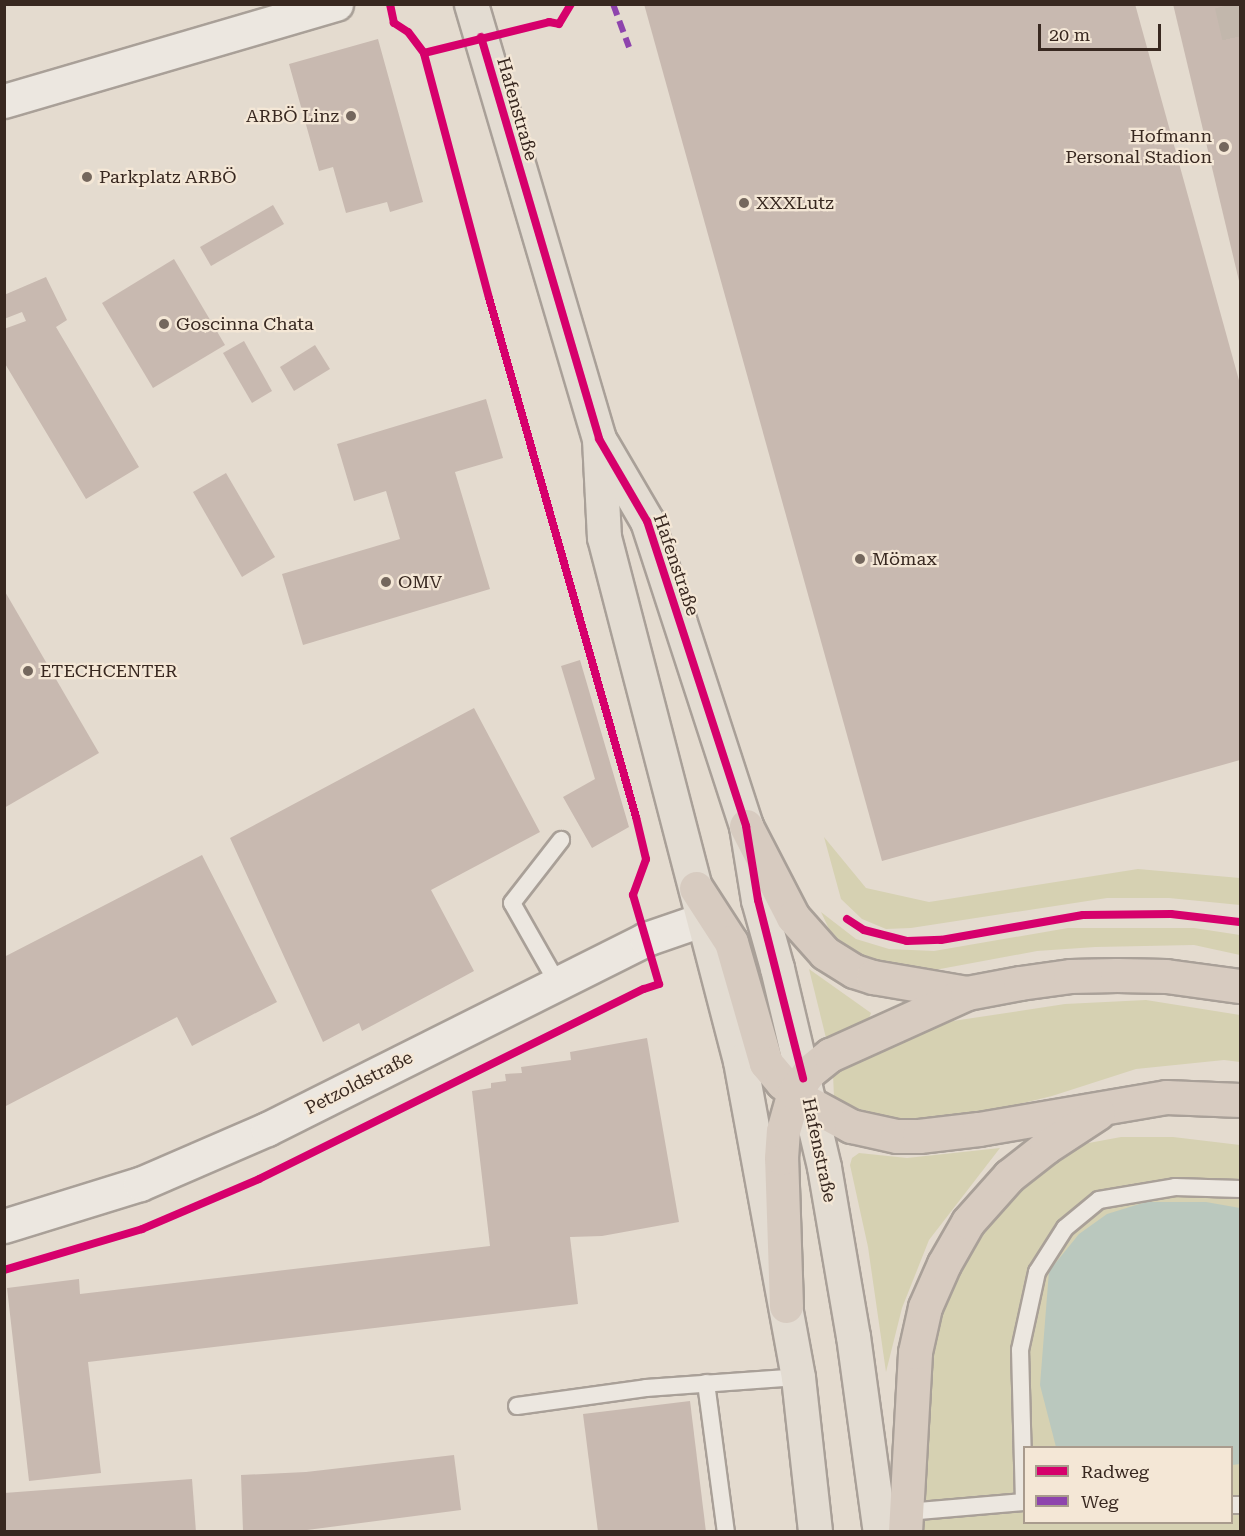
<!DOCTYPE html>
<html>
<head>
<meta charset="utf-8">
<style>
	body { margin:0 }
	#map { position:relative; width:1245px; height:1536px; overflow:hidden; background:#e4dbcf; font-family:"Roboto Serif",serif }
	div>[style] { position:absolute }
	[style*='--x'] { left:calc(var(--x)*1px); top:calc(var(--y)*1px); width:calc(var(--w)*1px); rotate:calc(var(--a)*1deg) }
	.green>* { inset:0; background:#d6d1b2 }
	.water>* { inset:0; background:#bac8be }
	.building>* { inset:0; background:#c8b9b0 }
	.street-tunnel>* { height:33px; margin-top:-16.5px; transform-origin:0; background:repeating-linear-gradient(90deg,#c2b7ac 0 33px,transparent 0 49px) }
	.roads { filter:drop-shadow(2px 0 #a9a098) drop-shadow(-2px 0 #a9a098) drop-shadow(0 2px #a9a098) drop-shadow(0 -2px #a9a098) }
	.lane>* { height:16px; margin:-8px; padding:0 8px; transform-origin:8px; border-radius:8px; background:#ece7e0 }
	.street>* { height:33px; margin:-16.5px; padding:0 16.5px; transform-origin:16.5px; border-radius:16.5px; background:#ece7e0 }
	.primary>* { height:33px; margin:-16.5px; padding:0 16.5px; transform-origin:16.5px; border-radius:16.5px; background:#e3dcd2 }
	.highway>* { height:33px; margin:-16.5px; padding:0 16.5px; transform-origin:16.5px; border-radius:16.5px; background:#d7cbc0 }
	.quiet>* { height:6px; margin-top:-3px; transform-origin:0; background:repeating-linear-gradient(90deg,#8e44ad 0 12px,transparent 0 18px) }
	.cycleway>* { height:8px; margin:-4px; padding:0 4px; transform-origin:4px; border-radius:4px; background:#d6006c }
	.dots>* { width:16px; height:16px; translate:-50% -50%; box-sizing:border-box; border:3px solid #f4e7d6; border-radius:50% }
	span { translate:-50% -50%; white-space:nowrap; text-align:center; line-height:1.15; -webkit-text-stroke:4.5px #f4e7d6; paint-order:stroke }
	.street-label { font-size:18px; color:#382820 }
	.poi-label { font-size:18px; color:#382820 }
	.right { translate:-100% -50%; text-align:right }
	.left { translate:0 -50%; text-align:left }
	.frame { position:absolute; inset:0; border:6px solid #382820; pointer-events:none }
	.legend { position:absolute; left:1023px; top:1446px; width:210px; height:78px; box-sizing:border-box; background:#f4e7d6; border:2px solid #a99b8d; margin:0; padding:8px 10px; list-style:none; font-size:18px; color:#382820 }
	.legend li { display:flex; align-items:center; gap:12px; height:30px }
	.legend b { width:30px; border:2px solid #a99b8d }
	.scale { position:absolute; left:1038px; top:24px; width:123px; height:27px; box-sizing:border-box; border:3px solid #382820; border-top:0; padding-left:8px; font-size:18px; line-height:21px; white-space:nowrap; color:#382820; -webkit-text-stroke:4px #f4e7d6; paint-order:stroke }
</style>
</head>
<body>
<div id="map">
	<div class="green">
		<i style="clip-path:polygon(824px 837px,866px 888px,929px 902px,1138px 869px,1240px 878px,1240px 905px,1169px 898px,1107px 898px,911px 928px,886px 929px,862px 919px,841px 899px)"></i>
		<i style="clip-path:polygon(821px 912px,856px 939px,889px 949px,934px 951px,1068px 928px,1194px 928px,1240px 935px,1240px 955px,1194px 945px,1095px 947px,1037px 951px,924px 972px,880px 965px,846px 947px,829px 929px)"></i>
		<i style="clip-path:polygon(809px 969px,871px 1013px,868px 1021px,827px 1042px)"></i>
		<i style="clip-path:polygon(1146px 1000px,1240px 1015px,1240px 1062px,1224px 1060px,1136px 1069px,1052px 1096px,990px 1111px,925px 1121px,890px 1117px,852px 1107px,834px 1098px,833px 1074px,871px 1053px,953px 1021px,1065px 1004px)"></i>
		<i style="clip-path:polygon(evenodd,1121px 1137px,1173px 1137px,1240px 1145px,1240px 1531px,924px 1532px,923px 1403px,937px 1318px,968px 1247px,1016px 1187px,1078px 1145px,1121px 1137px,1024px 1448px,1232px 1448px,1232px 1522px,1024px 1522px,1024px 1448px)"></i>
		<i style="clip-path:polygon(1000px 1148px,929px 1240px,902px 1308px,886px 1372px,868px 1247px,850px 1165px,852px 1158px,859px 1153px,907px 1158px)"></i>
	</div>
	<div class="water">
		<i style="clip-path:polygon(1146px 1202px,1206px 1202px,1240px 1208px,1240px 1464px,1232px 1465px,1232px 1448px,1056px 1447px,1040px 1385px,1049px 1271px,1079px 1234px,1107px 1214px)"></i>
	</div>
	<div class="building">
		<i style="clip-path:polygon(644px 4px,1135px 4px,1240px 384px,1240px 760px,882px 861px)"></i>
		<i style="clip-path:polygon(1173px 4px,1240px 4px,1240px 285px)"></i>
		<i style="clip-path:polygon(378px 39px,423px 202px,390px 212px,387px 202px,346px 213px,333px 167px,319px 171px,289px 64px)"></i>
		<i style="clip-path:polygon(273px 205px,284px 224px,211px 266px,200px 247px)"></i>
		<i style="clip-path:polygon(174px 259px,225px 345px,153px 388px,102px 303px)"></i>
		<i style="clip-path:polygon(46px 277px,67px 320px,56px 327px,139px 467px,86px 499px,4px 362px,4px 329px,26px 321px,22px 312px,4px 319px,4px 295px)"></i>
		<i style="clip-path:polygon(244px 341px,272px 391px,252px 403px,223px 353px)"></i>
		<i style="clip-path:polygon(315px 345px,330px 369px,294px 391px,280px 367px)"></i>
		<i style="clip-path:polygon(486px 399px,503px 458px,455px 472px,490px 589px,303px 645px,282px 574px,400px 539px,386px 491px,354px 501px,337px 444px)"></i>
		<i style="clip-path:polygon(226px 473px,275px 557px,242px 577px,193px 492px)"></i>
		<i style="clip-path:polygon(4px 590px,99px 753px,4px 808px)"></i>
		<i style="clip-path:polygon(580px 660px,629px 827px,592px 848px,563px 797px,595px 779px,561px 666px)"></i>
		<i style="clip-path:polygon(474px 708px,540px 832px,431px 890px,474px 971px,362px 1031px,359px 1023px,323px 1042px,230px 838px)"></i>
		<i style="clip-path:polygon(202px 855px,277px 1002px,192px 1046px,177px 1017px,4px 1107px,4px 957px)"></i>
		<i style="clip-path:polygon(647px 1038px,679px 1222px,602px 1236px,570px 1237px,578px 1304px,88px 1362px,101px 1473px,29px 1481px,7px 1288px,79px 1279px,80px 1294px,490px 1246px,472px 1091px,491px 1088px,491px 1083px,506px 1081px,505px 1074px,522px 1073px,521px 1067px,571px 1060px,570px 1052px)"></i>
		<i style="clip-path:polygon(690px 1401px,706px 1532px,598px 1532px,583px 1414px)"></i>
		<i style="clip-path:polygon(454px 1455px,461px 1510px,307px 1530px,243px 1531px,241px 1475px,306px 1472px)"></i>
		<i style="clip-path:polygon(192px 1479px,196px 1532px,4px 1532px,4px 1493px)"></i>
	</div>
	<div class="street-tunnel">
		<i style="--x:1231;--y:4;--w:40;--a:77"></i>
	</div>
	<div class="roads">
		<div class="lane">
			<i style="--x:558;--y:984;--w:93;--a:-119.6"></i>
			<i style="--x:512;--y:903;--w:80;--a:-52.1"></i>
			<i style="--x:706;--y:1383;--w:150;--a:82.4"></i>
			<i style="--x:517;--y:1406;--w:130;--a:-7.9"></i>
			<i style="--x:646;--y:1388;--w:152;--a:-4.1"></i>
			<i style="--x:1024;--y:1502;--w:152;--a:-91.5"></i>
			<i style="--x:1020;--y:1350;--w:80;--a:-77.7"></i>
			<i style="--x:1037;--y:1272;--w:52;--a:-57.5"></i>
			<i style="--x:1065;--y:1228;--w:44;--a:-39.5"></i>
			<i style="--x:1099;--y:1200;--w:77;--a:-9.7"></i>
			<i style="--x:1175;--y:1187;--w:65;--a:1.8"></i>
			<i style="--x:1232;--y:1505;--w:8;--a:0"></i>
			<i style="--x:907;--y:1512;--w:117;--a:-4.9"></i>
		</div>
		<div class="street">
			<i style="--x:4;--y:101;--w:346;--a:-16.3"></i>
			<i style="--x:4;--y:1226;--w:142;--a:-17.2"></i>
			<i style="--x:140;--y:1184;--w:138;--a:-23.4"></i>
			<i style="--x:267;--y:1129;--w:424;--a:-26.6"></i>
			<i style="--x:646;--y:939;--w:61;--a:-19"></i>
		</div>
		<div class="primary">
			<i style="--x:471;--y:4;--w:453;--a:73.6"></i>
			<i style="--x:599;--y:439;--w:98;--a:87.1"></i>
			<i style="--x:604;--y:537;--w:541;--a:75.45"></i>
			<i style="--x:740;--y:1061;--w:321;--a:79.6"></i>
			<i style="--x:798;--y:1377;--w:156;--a:83.7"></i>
			<i style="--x:602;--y:444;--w:89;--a:59.7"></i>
			<i style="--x:647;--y:521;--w:321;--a:72"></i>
			<i style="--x:746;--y:826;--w:75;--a:80.8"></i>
			<i style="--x:758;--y:900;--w:71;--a:74.4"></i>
			<i style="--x:777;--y:968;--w:204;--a:76.7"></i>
			<i style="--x:824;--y:1167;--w:171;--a:80.3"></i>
			<i style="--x:853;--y:1336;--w:198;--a:82.2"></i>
		</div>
		<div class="highway">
			<i style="--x:746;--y:826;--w:102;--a:62.7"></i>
			<i style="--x:793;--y:917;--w:48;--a:48.4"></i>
			<i style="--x:825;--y:953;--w:34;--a:32"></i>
			<i style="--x:854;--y:971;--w:20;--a:18"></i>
			<i style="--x:873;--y:977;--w:95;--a:9.7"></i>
			<i style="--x:696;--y:888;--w:64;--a:57.1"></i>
			<i style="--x:731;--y:942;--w:126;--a:73.9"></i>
			<i style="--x:766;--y:1063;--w:25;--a:50"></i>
			<i style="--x:782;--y:1082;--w:28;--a:41"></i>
			<i style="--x:803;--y:1100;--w:55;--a:28.4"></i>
			<i style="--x:851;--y:1126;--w:47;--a:12.3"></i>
			<i style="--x:897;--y:1136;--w:22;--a:0"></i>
			<i style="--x:919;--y:1136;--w:60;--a:-6.7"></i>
			<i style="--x:979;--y:1129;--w:190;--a:-9.7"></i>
			<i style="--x:1166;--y:1097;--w:74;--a:2.3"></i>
			<i style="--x:786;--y:1306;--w:148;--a:-91.9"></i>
			<i style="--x:781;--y:1158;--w:27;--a:-86"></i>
			<i style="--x:783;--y:1131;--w:41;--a:-74.2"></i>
			<i style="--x:794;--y:1092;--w:26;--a:-53"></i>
			<i style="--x:810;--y:1071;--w:26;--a:-39"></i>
			<i style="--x:830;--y:1055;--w:150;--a:-24.3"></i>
			<i style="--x:967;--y:993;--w:54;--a:-10.7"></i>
			<i style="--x:1020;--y:983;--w:50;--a:-8"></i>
			<i style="--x:1070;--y:976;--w:47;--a:-1.2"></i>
			<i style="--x:1117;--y:975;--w:49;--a:1.2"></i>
			<i style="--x:1166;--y:976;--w:75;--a:7.7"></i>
			<i style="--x:905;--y:1532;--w:180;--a:-86.8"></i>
			<i style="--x:915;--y:1352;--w:46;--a:-77.5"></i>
			<i style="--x:925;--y:1307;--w:47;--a:-66.2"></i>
			<i style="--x:944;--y:1264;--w:48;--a:-60.3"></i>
			<i style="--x:968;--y:1222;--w:62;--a:-48.3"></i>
			<i style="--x:1009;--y:1176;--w:47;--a:-38.1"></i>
			<i style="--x:1046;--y:1147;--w:62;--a:-33.2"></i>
		</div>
	</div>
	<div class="quiet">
		<i style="--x:613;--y:4;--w:46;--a:69.6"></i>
	</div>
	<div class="cycleway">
		<i style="--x:481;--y:37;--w:419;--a:73.6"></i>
		<i style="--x:599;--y:439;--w:95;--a:59.7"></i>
		<i style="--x:647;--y:521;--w:321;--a:72"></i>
		<i style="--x:746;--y:826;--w:75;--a:80.8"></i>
		<i style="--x:758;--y:900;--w:184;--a:75.8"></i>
		<i style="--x:424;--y:53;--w:129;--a:-13.9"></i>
		<i style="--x:549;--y:22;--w:10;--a:11"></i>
		<i style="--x:559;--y:24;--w:23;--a:-59"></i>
		<i style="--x:847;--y:919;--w:20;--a:33"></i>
		<i style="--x:864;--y:930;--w:44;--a:14.3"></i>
		<i style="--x:907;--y:941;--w:34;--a:-2"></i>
		<i style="--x:941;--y:940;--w:144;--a:-10"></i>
		<i style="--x:1083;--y:915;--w:88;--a:-0.7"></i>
		<i style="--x:1171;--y:914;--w:69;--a:6.6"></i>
		<i style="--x:4;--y:1270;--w:144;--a:-16.5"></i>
		<i style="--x:142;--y:1229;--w:127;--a:-23.1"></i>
		<i style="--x:259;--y:1179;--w:429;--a:-26.3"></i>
		<i style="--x:644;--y:989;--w:16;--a:-18"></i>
		<i style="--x:659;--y:984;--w:93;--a:-106.3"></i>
		<i style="--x:633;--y:895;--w:38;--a:-70"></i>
		<i style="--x:646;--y:859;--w:43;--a:-103.4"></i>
		<i style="--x:636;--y:817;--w:539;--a:-105.81"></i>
		<i style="--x:489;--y:298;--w:253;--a:-104.9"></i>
		<i style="--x:424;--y:53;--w:26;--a:-127"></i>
		<i style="--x:408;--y:32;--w:17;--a:-147"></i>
		<i style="--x:394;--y:23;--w:19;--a:-102"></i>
	</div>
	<div class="dots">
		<i style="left:351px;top:116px;background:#74675d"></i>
		<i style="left:1224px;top:147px;background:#74675d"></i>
		<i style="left:87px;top:177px;background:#74675d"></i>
		<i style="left:744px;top:203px;background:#74675d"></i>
		<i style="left:164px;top:324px;background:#74675d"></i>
		<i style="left:860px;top:559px;background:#74675d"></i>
		<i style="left:386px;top:582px;background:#74675d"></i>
		<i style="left:28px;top:671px;background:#74675d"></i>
	</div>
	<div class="street-label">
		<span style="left:517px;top:109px;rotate:74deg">Hafenstraße</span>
		<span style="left:676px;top:565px;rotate:71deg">Hafenstraße</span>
		<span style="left:359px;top:1083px;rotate:-27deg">Petzoldstraße</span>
		<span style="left:819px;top:1150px;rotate:78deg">Hafenstraße</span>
	</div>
	<div class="poi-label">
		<span class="right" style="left:339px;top:116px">ARBÖ Linz</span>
		<span class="right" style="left:1212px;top:147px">Hofmann<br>Personal Stadion</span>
		<span class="left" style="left:99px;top:177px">Parkplatz ARBÖ</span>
		<span class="left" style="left:756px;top:203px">XXXLutz</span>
		<span class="left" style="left:176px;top:324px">Goscinna Chata</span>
		<span class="left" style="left:872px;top:559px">Mömax</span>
		<span class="left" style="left:398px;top:582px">OMV</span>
		<span class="left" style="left:40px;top:671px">ETECHCENTER</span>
	</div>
	<div class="frame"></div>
	<ul class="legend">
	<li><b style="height:8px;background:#d6006c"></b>Radweg</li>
	<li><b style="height:8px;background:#8e44ad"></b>Weg</li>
	</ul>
	<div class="scale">20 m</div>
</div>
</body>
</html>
